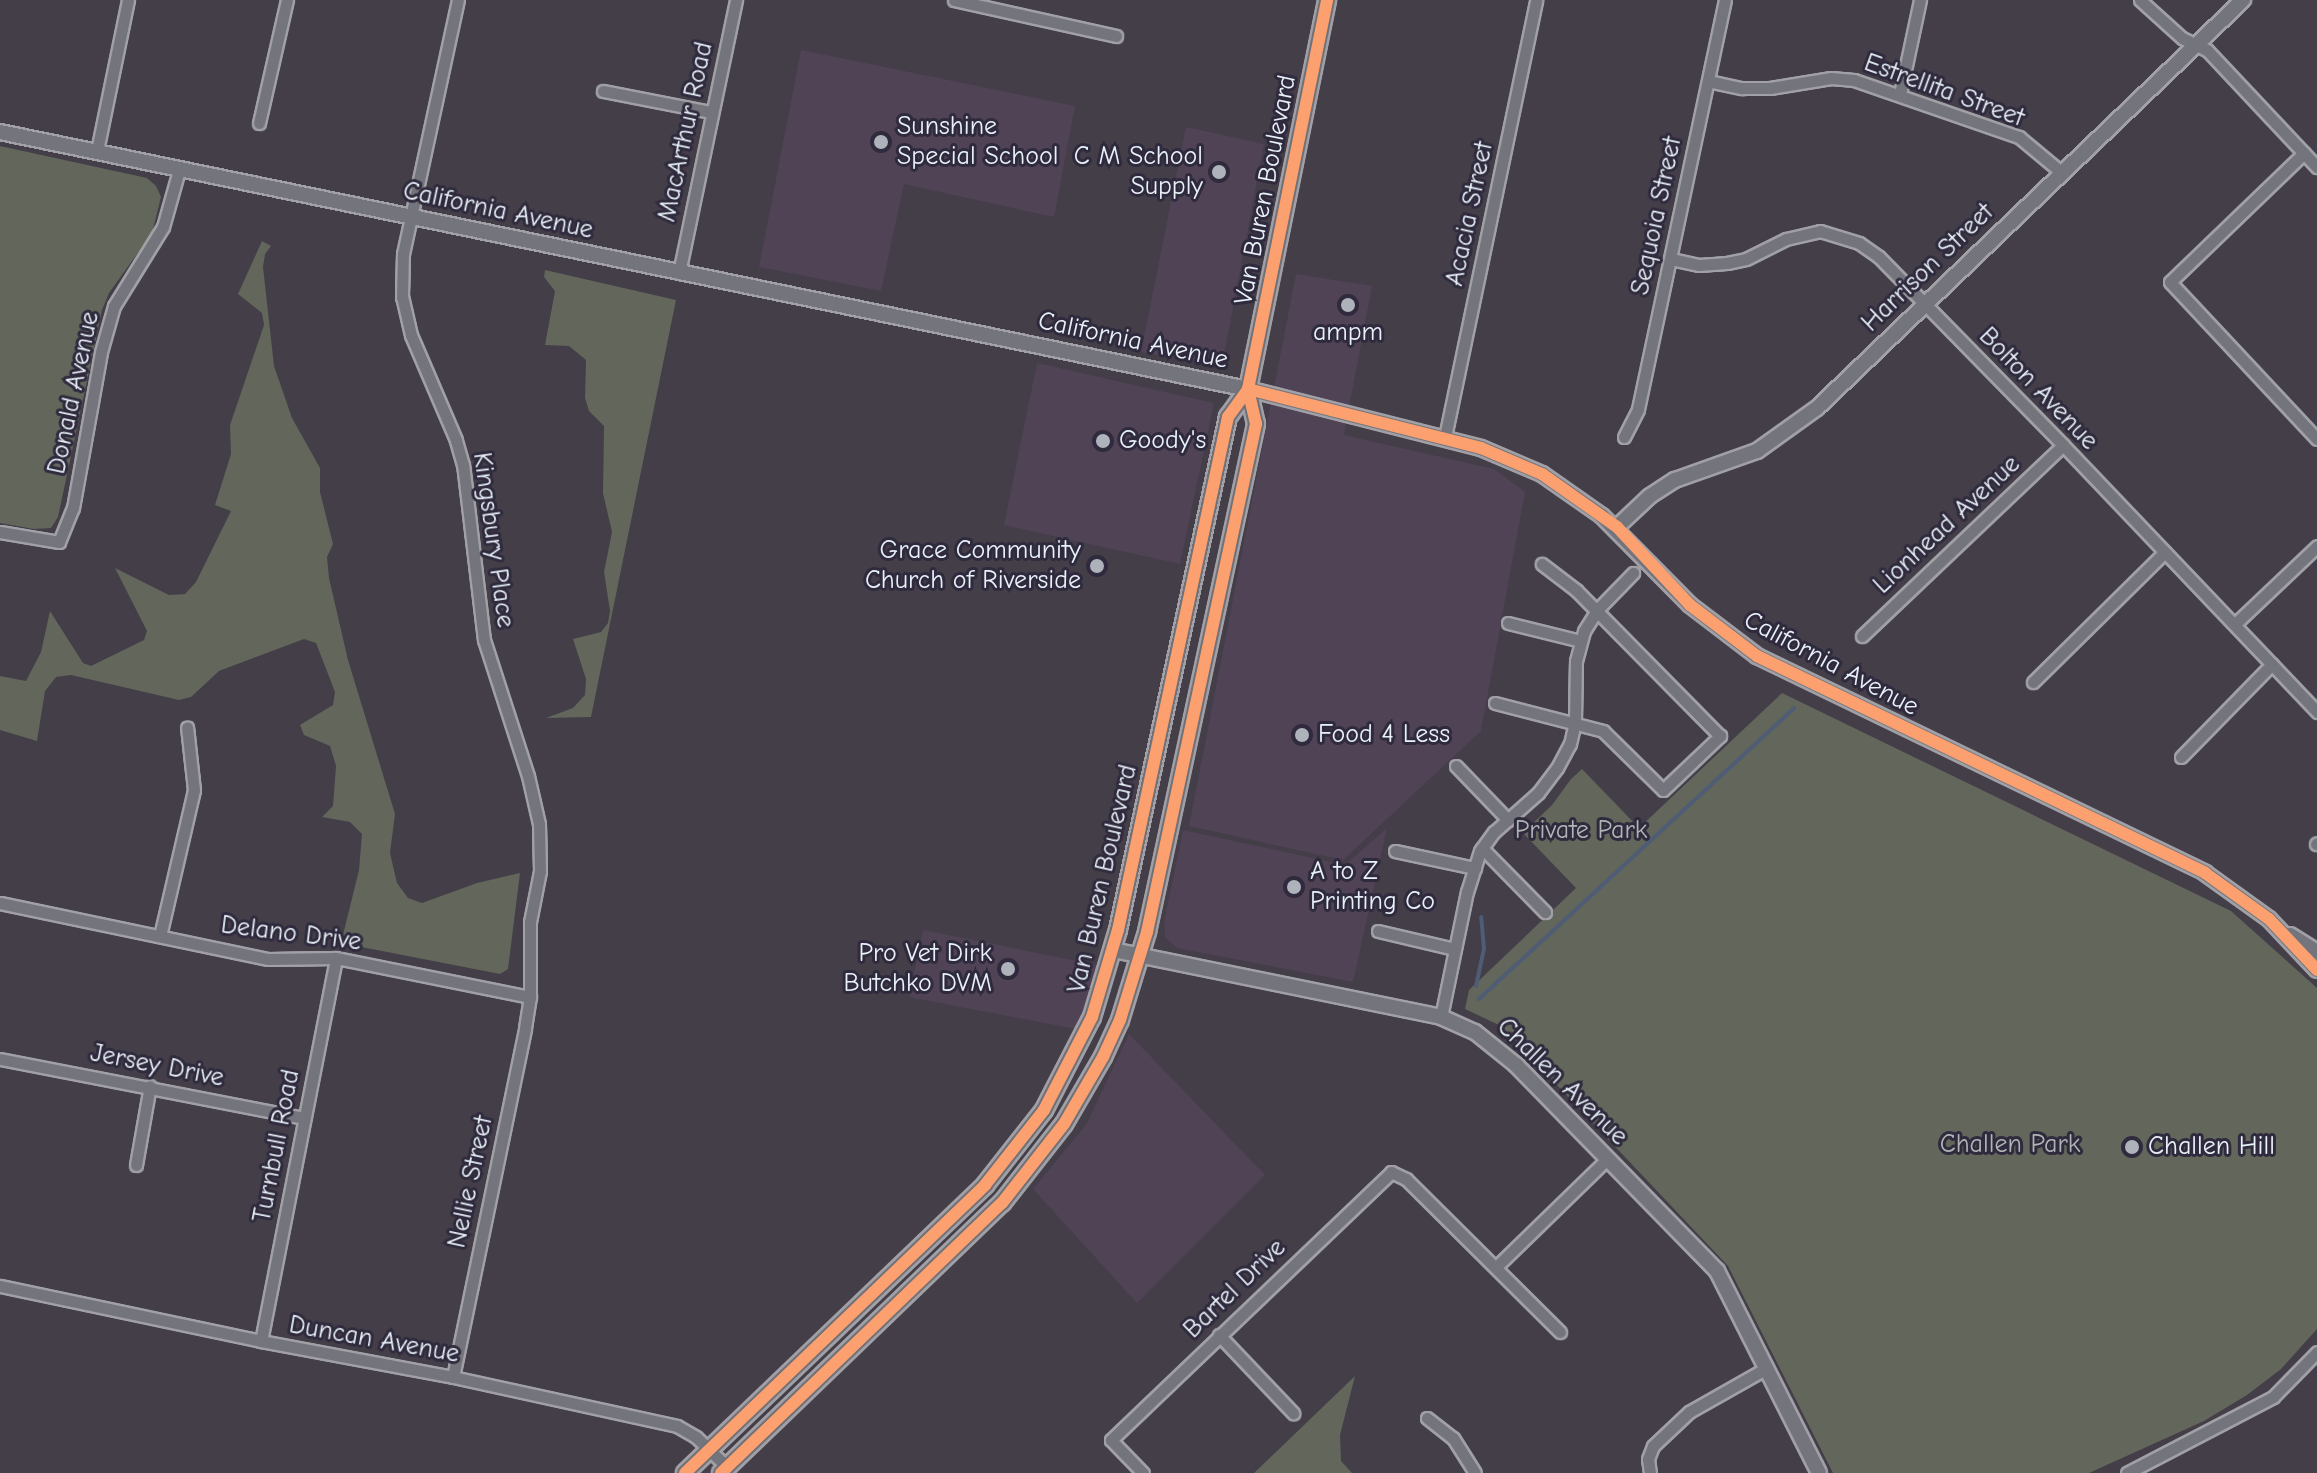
<!DOCTYPE html>
<html>
<head>
<meta charset="utf-8">
<style>
	body { margin:0 }
	#map { position:relative; width:2317px; height:1473px; overflow:hidden; background:#433e48; font-family:"Comic Neue",sans-serif }
	div>[style] { position:absolute }
	[style*='--x'] { left:calc(var(--x)*1px); top:calc(var(--y)*1px); width:calc(var(--w)*1px); rotate:calc(var(--a)*1deg) }
	.built>* { inset:0; background:#504356 }
	.green>* { inset:0; background:#62665b }
	.stream>* { height:4px; margin:-2px; padding:0 2px; transform-origin:2px; border-radius:2px; background:#4f5c75 }
	.roads { filter:drop-shadow(2px 0 #a0a0a6) drop-shadow(-2px 0 #a0a0a6) drop-shadow(0 2px #a0a0a6) drop-shadow(0 -2px #a0a0a6) }
	.street>* { height:11px; margin:-5.5px; padding:0 5.5px; transform-origin:5.5px; border-radius:5.5px; background:#74757c }
	.secondary>* { height:14px; margin:-7px; padding:0 7px; transform-origin:7px; border-radius:7px; background:#74757c }
	.primary>* { height:16px; margin:-8px; padding:0 8px; transform-origin:8px; border-radius:8px; background:#707076 }
	.cycleway>* { height:12px; margin:-6px; padding:0 6px; transform-origin:6px; border-radius:6px; background:#fca06f }
	.dots>* { width:22px; height:22px; translate:-50% -50%; box-sizing:border-box; border:4px solid #2f2a3d; border-radius:50% }
	span { translate:-50% -50%; white-space:nowrap; text-align:center; line-height:1.15; -webkit-text-stroke:6px #2f2a3d; paint-order:stroke }
	.street-label { font-size:26px; color:#e8f1f8 }
	.poi-label { font-size:26px; color:#e8f1f8 }
	.left { translate:0 -50%; text-align:left }
	.right { translate:-100% -50%; text-align:right }
	.park-label { font-size:26px; color:#aeb5b3 }
</style>
</head>
<body>
<div id="map">
	<div class="built">
		<i style="clip-path:polygon(801px 50px,1075px 106px,1054px 217px,904px 184px,881px 291px,759px 267px)"></i>
		<i style="clip-path:polygon(1186px 127px,1264px 144px,1222px 366px,1141px 352px)"></i>
		<i style="clip-path:polygon(1296px 274px,1372px 286px,1344px 435px,1494px 469px,1525px 492px,1481px 731px,1343px 860px,1189px 826px)"></i>
		<i style="clip-path:polygon(1037px 363px,1214px 403px,1180px 564px,1004px 525px)"></i>
		<i style="clip-path:polygon(1387px 828px,1353px 982px,1177px 948px,1165px 937px,1164px 922px,1183px 830px,1345px 865px)"></i>
		<i style="clip-path:polygon(923px 930px,1102px 966px,1076px 1029px,909px 997px)"></i>
		<i style="clip-path:polygon(1129px 1034px,1265px 1175px,1137px 1303px,1033px 1189px,1086px 1125px)"></i>
	</div>
	<div class="green">
		<i style="clip-path:polygon(0 146px,147px 178px,156px 186px,161px 197px,152px 233px,109px 293px,102px 310px,58px 517px,51px 528px,34px 529px,0 523px)"></i>
		<i style="clip-path:polygon(262px 241px,271px 246px,265px 254px,263px 267px,274px 366px,292px 418px,320px 468px,320px 492px,333px 544px,327px 557px,329px 578px,348px 660px,395px 814px,390px 853px,397px 883px,408px 898px,422px 903px,477px 883px,520px 873px,508px 969px,500px 974px,341px 943px,359px 870px,362px 834px,350px 822px,322px 817px,333px 806px,336px 766px,330px 746px,304px 735px,300px 725px,333px 705px,335px 692px,316px 643px,304px 639px,219px 671px,191px 697px,179px 700px,71px 675px,56px 677px,45px 691px,37px 741px,0 730px,0 676px,26px 681px,41px 652px,50px 611px,83px 663px,91px 666px,144px 640px,147px 631px,115px 568px,169px 595px,185px 594px,196px 582px,231px 511px,215px 505px,231px 454px,230px 425px,264px 325px,262px 313px,238px 294px)"></i>
		<i style="clip-path:polygon(545px 270px,676px 300px,591px 717px,546px 718px,573px 708px,585px 695px,586px 679px,573px 639px,601px 632px,608px 623px,610px 611px,604px 572px,612px 532px,603px 493px,604px 426px,589px 411px,585px 398px,586px 360px,569px 346px,545px 345px,555px 291px,544px 277px)"></i>
		<i style="clip-path:polygon(1782px 693px,2231px 911px,2317px 988px,2317px 1329px,2281px 1369px,2247px 1395px,2204px 1421px,2089px 1473px,1833px 1473px,1728px 1266px,1501px 1026px,1465px 1009px,1469px 990px,1576px 888px,1523px 833px,1552px 805px,1571px 779px,1582px 769px,1639px 828px)"></i>
		<i style="clip-path:polygon(1355px 1376px,1340px 1435px,1341px 1461px,1352px 1473px,1254px 1473px)"></i>
	</div>
	<div class="stream">
		<i style="--x:1476;--y:986;--w:38;--a:-78"></i>
		<i style="--x:1484;--y:949;--w:32;--a:-95"></i>
		<i style="--x:1479;--y:999;--w:429;--a:-42.7"></i>
	</div>
	<div class="roads">
		<div class="street">
			<i style="--x:954;--y:0;--w:166;--a:12.5"></i>
			<i style="--x:2140;--y:0;--w:57;--a:42.1"></i>
			<i style="--x:2182;--y:38;--w:28;--a:26"></i>
			<i style="--x:2207;--y:50;--w:161;--a:46.8"></i>
			<i style="--x:1708;--y:81;--w:35;--a:12"></i>
			<i style="--x:1742;--y:88;--w:28;--a:0"></i>
			<i style="--x:1770;--y:88;--w:62;--a:-9.3"></i>
			<i style="--x:1831;--y:78;--w:23;--a:5"></i>
			<i style="--x:1854;--y:80;--w:175;--a:19.1"></i>
			<i style="--x:2019;--y:137;--w:55;--a:39.8"></i>
			<i style="--x:603;--y:91;--w:110;--a:11"></i>
			<i style="--x:1900;--y:94;--w:96;--a:-78"></i>
			<i style="--x:259;--y:123;--w:126;--a:-77.2"></i>
			<i style="--x:97;--y:151;--w:154;--a:-78.4"></i>
			<i style="--x:2304;--y:153;--w:186;--a:136.1"></i>
			<i style="--x:2170;--y:282;--w:215;--a:46.9"></i>
			<i style="--x:1671;--y:259;--w:29;--a:12"></i>
			<i style="--x:1699;--y:265;--w:28;--a:-4"></i>
			<i style="--x:1727;--y:263;--w:19;--a:-12"></i>
			<i style="--x:1746;--y:259;--w:45;--a:-26.6"></i>
			<i style="--x:1786;--y:239;--w:35;--a:-13"></i>
			<i style="--x:1820;--y:231;--w:41;--a:17.1"></i>
			<i style="--x:1859;--y:243;--w:24;--a:35"></i>
			<i style="--x:1879;--y:257;--w:263;--a:45.6"></i>
			<i style="--x:2063;--y:445;--w:369;--a:46.4"></i>
			<i style="--x:679;--y:273;--w:279;--a:-78.2"></i>
			<i style="--x:1445;--y:437;--w:446;--a:-78.2"></i>
			<i style="--x:1624;--y:437;--w:31;--a:-63"></i>
			<i style="--x:1638;--y:409;--w:418;--a:-78"></i>
			<i style="--x:0;--y:532;--w:60;--a:9.6"></i>
			<i style="--x:59;--y:542;--w:37;--a:-68"></i>
			<i style="--x:73;--y:508;--w:158;--a:-79.8"></i>
			<i style="--x:101;--y:352;--w:48;--a:-74.2"></i>
			<i style="--x:114;--y:306;--w:93;--a:-58.2"></i>
			<i style="--x:163;--y:227;--w:59;--a:-74.3"></i>
			<i style="--x:1508;--y:623;--w:75;--a:13.9"></i>
			<i style="--x:2236;--y:623;--w:112;--a:-43.5"></i>
			<i style="--x:1862;--y:636;--w:277;--a:-43.5"></i>
			<i style="--x:2033;--y:682;--w:185;--a:-44.6"></i>
			<i style="--x:1495;--y:703;--w:112;--a:14.5"></i>
			<i style="--x:1603;--y:731;--w:84;--a:44.5"></i>
			<i style="--x:1663;--y:790;--w:79;--a:-43.5"></i>
			<i style="--x:1720;--y:736;--w:205;--a:-134.6"></i>
			<i style="--x:1576;--y:590;--w:43;--a:-142.6"></i>
			<i style="--x:2181;--y:757;--w:130;--a:-45.6"></i>
			<i style="--x:1456;--y:766;--w:75;--a:46.1"></i>
			<i style="--x:2316;--y:844;--w:1;--a:-45"></i>
			<i style="--x:1482;--y:848;--w:90;--a:45.5"></i>
			<i style="--x:1395;--y:851;--w:82;--a:12"></i>
			<i style="--x:0;--y:903;--w:274;--a:11.8"></i>
			<i style="--x:268;--y:959;--w:68;--a:-0.8"></i>
			<i style="--x:336;--y:958;--w:198;--a:11.4"></i>
			<i style="--x:1378;--y:931;--w:79;--a:13.2"></i>
			<i style="--x:160;--y:936;--w:150;--a:-76.9"></i>
			<i style="--x:194;--y:790;--w:63;--a:-96.3"></i>
			<i style="--x:1441;--y:1017;--w:128;--a:-78.3"></i>
			<i style="--x:1467;--y:892;--w:43;--a:-72.4"></i>
			<i style="--x:1480;--y:851;--w:24;--a:-54"></i>
			<i style="--x:1494;--y:832;--w:59;--a:-41.6"></i>
			<i style="--x:1538;--y:793;--w:31;--a:-53"></i>
			<i style="--x:1557;--y:768;--w:27;--a:-62"></i>
			<i style="--x:1570;--y:744;--w:23;--a:-77"></i>
			<i style="--x:1575;--y:722;--w:61;--a:-89.1"></i>
			<i style="--x:1576;--y:661;--w:31;--a:-75"></i>
			<i style="--x:1584;--y:631;--w:25;--a:-58"></i>
			<i style="--x:1597;--y:610;--w:52;--a:-45.8"></i>
			<i style="--x:0;--y:1059;--w:310;--a:11"></i>
			<i style="--x:136;--y:1165;--w:80;--a:-80"></i>
			<i style="--x:1496;--y:1267;--w:155;--a:-44.2"></i>
			<i style="--x:0;--y:1286;--w:267;--a:11.9"></i>
			<i style="--x:261;--y:1341;--w:195;--a:10.6"></i>
			<i style="--x:453;--y:1377;--w:229;--a:12.3"></i>
			<i style="--x:677;--y:1426;--w:22;--a:30"></i>
			<i style="--x:696;--y:1437;--w:43;--a:44.1"></i>
			<i style="--x:1219;--y:1335;--w:108;--a:46.5"></i>
			<i style="--x:261;--y:1341;--w:390;--a:-78.9"></i>
			<i style="--x:453;--y:1377;--w:356;--a:-78.3"></i>
			<i style="--x:525;--y:1028;--w:31;--a:-81"></i>
			<i style="--x:530;--y:997;--w:75;--a:-90"></i>
			<i style="--x:530;--y:922;--w:52;--a:-78.9"></i>
			<i style="--x:540;--y:871;--w:47;--a:-91.2"></i>
			<i style="--x:539;--y:824;--w:49;--a:-102.9"></i>
			<i style="--x:528;--y:776;--w:143;--a:-107.9"></i>
			<i style="--x:484;--y:640;--w:176;--a:-96.8"></i>
			<i style="--x:463;--y:465;--w:26;--a:-106"></i>
			<i style="--x:456;--y:440;--w:114;--a:-113.2"></i>
			<i style="--x:411;--y:335;--w:39;--a:-103"></i>
			<i style="--x:402;--y:297;--w:43;--a:-88.7"></i>
			<i style="--x:403;--y:254;--w:260;--a:-77.8"></i>
			<i style="--x:1427;--y:1418;--w:33;--a:38"></i>
			<i style="--x:1453;--y:1438;--w:41;--a:57.8"></i>
			<i style="--x:1143;--y:1473;--w:46;--a:-134.1"></i>
			<i style="--x:1111;--y:1440;--w:388;--a:-43.7"></i>
			<i style="--x:1391;--y:1172;--w:17;--a:25"></i>
			<i style="--x:1406;--y:1179;--w:217;--a:44.8"></i>
			<i style="--x:1650;--y:1473;--w:14;--a:-98"></i>
			<i style="--x:1648;--y:1459;--w:14;--a:-69"></i>
			<i style="--x:1653;--y:1446;--w:50;--a:-43.4"></i>
			<i style="--x:1689;--y:1412;--w:87;--a:-29.5"></i>
			<i style="--x:2127;--y:1473;--w:165;--a:-27.5"></i>
			<i style="--x:2273;--y:1397;--w:63;--a:-45.6"></i>
		</div>
		<div class="secondary">
			<i style="--x:0;--y:132;--w:1274;--a:11.64"></i>
			<i style="--x:1248;--y:389;--w:240;--a:14.2"></i>
			<i style="--x:1481;--y:448;--w:66;--a:23.1"></i>
			<i style="--x:1542;--y:474;--w:73;--a:35"></i>
			<i style="--x:1602;--y:516;--w:125;--a:45.3"></i>
			<i style="--x:1690;--y:605;--w:84;--a:37.3"></i>
			<i style="--x:1757;--y:656;--w:498;--a:25.8"></i>
			<i style="--x:2205;--y:873;--w:79;--a:35.7"></i>
			<i style="--x:2269;--y:919;--w:70;--a:46.7"></i>
			<i style="--x:1617;--y:527;--w:45;--a:-43.2"></i>
			<i style="--x:1650;--y:496;--w:30;--a:-33"></i>
			<i style="--x:1675;--y:480;--w:87;--a:-19.5"></i>
			<i style="--x:1757;--y:451;--w:74;--a:-35.6"></i>
			<i style="--x:1817;--y:408;--w:590;--a:-43.76"></i>
			<i style="--x:2290;--y:935;--w:32;--a:32"></i>
			<i style="--x:1113;--y:950;--w:335;--a:11.5"></i>
			<i style="--x:1441;--y:1017;--w:37;--a:24"></i>
			<i style="--x:1475;--y:1032;--w:53;--a:38.8"></i>
			<i style="--x:1516;--y:1065;--w:288;--a:45.7"></i>
			<i style="--x:1717;--y:1271;--w:226;--a:63.2"></i>
		</div>
		<div class="primary">
			<i style="--x:685;--y:1473;--w:416;--a:-43.8"></i>
			<i style="--x:985;--y:1185;--w:95;--a:-51.8"></i>
			<i style="--x:1044;--y:1110;--w:105;--a:-62.7"></i>
			<i style="--x:1092;--y:1017;--w:91;--a:-73.4"></i>
			<i style="--x:1118;--y:930;--w:525;--a:-77.9"></i>
			<i style="--x:1228;--y:417;--w:34;--a:-54"></i>
			<i style="--x:1248;--y:389;--w:397;--a:-78.5"></i>
			<i style="--x:721;--y:1473;--w:390;--a:-43.9"></i>
			<i style="--x:1002;--y:1203;--w:100;--a:-51.9"></i>
			<i style="--x:1064;--y:1124;--w:78;--a:-59.8"></i>
			<i style="--x:1103;--y:1057;--w:41;--a:-65.3"></i>
			<i style="--x:1120;--y:1020;--w:92;--a:-72.9"></i>
			<i style="--x:1147;--y:932;--w:520;--a:-77.89"></i>
			<i style="--x:1256;--y:424;--w:36;--a:-103"></i>
		</div>
	</div>
	<div class="cycleway">
		<i style="--x:1248;--y:389;--w:240;--a:14.2"></i>
		<i style="--x:1481;--y:448;--w:66;--a:23.1"></i>
		<i style="--x:1542;--y:474;--w:92;--a:35.2"></i>
		<i style="--x:1617;--y:527;--w:107;--a:46.9"></i>
		<i style="--x:1690;--y:605;--w:84;--a:37.3"></i>
		<i style="--x:1757;--y:656;--w:498;--a:25.8"></i>
		<i style="--x:2205;--y:873;--w:79;--a:35.7"></i>
		<i style="--x:2269;--y:919;--w:70;--a:46.7"></i>
		<i style="--x:685;--y:1473;--w:416;--a:-43.8"></i>
		<i style="--x:985;--y:1185;--w:95;--a:-51.8"></i>
		<i style="--x:1044;--y:1110;--w:105;--a:-62.7"></i>
		<i style="--x:1092;--y:1017;--w:91;--a:-73.4"></i>
		<i style="--x:1118;--y:930;--w:525;--a:-77.9"></i>
		<i style="--x:1228;--y:417;--w:34;--a:-54"></i>
		<i style="--x:1248;--y:389;--w:397;--a:-78.5"></i>
		<i style="--x:721;--y:1473;--w:390;--a:-43.9"></i>
		<i style="--x:1002;--y:1203;--w:100;--a:-51.9"></i>
		<i style="--x:1064;--y:1124;--w:78;--a:-59.8"></i>
		<i style="--x:1103;--y:1057;--w:41;--a:-65.3"></i>
		<i style="--x:1120;--y:1020;--w:92;--a:-72.9"></i>
		<i style="--x:1147;--y:932;--w:520;--a:-77.89"></i>
		<i style="--x:1256;--y:424;--w:36;--a:-103"></i>
	</div>
	<div class="dots">
		<i style="left:881px;top:142px;background:#aeb2ba"></i>
		<i style="left:1219px;top:172px;background:#aeb2ba"></i>
		<i style="left:1348px;top:305px;background:#aeb2ba"></i>
		<i style="left:1103px;top:441px;background:#aeb2ba"></i>
		<i style="left:1097px;top:566px;background:#aeb2ba"></i>
		<i style="left:1302px;top:735px;background:#aeb2ba"></i>
		<i style="left:1294px;top:887px;background:#aeb2ba"></i>
		<i style="left:1008px;top:969px;background:#aeb2ba"></i>
		<i style="left:2132px;top:1147px;background:#aeb2ba"></i>
	</div>
	<div class="street-label">
		<span style="left:1944px;top:91px;rotate:20deg">Estrellita Street</span>
		<span style="left:686px;top:132px;rotate:-78deg">MacArthur Road</span>
		<span style="left:1266px;top:190px;rotate:-79deg">Van Buren Boulevard</span>
		<span style="left:498px;top:211px;rotate:12deg">California Avenue</span>
		<span style="left:1470px;top:214px;rotate:-78deg">Acacia Street</span>
		<span style="left:1657px;top:216px;rotate:-78deg">Sequoia Street</span>
		<span style="left:1928px;top:268px;rotate:-44deg">Harrison Street</span>
		<span style="left:1133px;top:341px;rotate:12deg">California Avenue</span>
		<span style="left:2038px;top:389px;rotate:46deg">Bolton Avenue</span>
		<span style="left:74px;top:393px;rotate:-78deg">Donald Avenue</span>
		<span style="left:1947px;top:525px;rotate:-43deg">Lionhead Avenue</span>
		<span style="left:493px;top:540px;rotate:82deg">Kingsbury Place</span>
		<span style="left:1831px;top:664px;rotate:28deg">California Avenue</span>
		<span style="left:1103px;top:879px;rotate:-77deg">Van Buren Boulevard</span>
		<span style="left:291px;top:934px;rotate:7deg">Delano Drive</span>
		<span style="left:157px;top:1066px;rotate:11deg">Jersey Drive</span>
		<span style="left:1562px;top:1082px;rotate:44deg">Challen Avenue</span>
		<span style="left:277px;top:1146px;rotate:-79deg">Turnbull Road</span>
		<span style="left:471px;top:1182px;rotate:-78deg">Nellie Street</span>
		<span style="left:1235px;top:1289px;rotate:-44deg">Bartel Drive</span>
		<span style="left:374px;top:1340px;rotate:10deg">Duncan Avenue</span>
	</div>
	<div class="poi-label">
		<span class="left" style="left:897px;top:142px">Sunshine<br>Special School</span>
		<span class="right" style="left:1203px;top:172px">C M School<br>Supply</span>
		<span style="left:1348px;top:333px">ampm</span>
		<span class="left" style="left:1119px;top:441px">Goody's</span>
		<span class="right" style="left:1081px;top:566px">Grace Community<br>Church of Riverside</span>
		<span class="left" style="left:1318px;top:735px">Food 4 Less</span>
		<span class="left" style="left:1310px;top:887px">A to Z<br>Printing Co</span>
		<span class="right" style="left:992px;top:969px">Pro Vet Dirk<br>Butchko DVM</span>
		<span class="left" style="left:2148px;top:1147px">Challen Hill</span>
	</div>
	<div class="park-label">
		<span style="left:1581px;top:831px">Private Park</span>
		<span style="left:2010px;top:1145px">Challen Park</span>
	</div>
</div>
</body>
</html>
